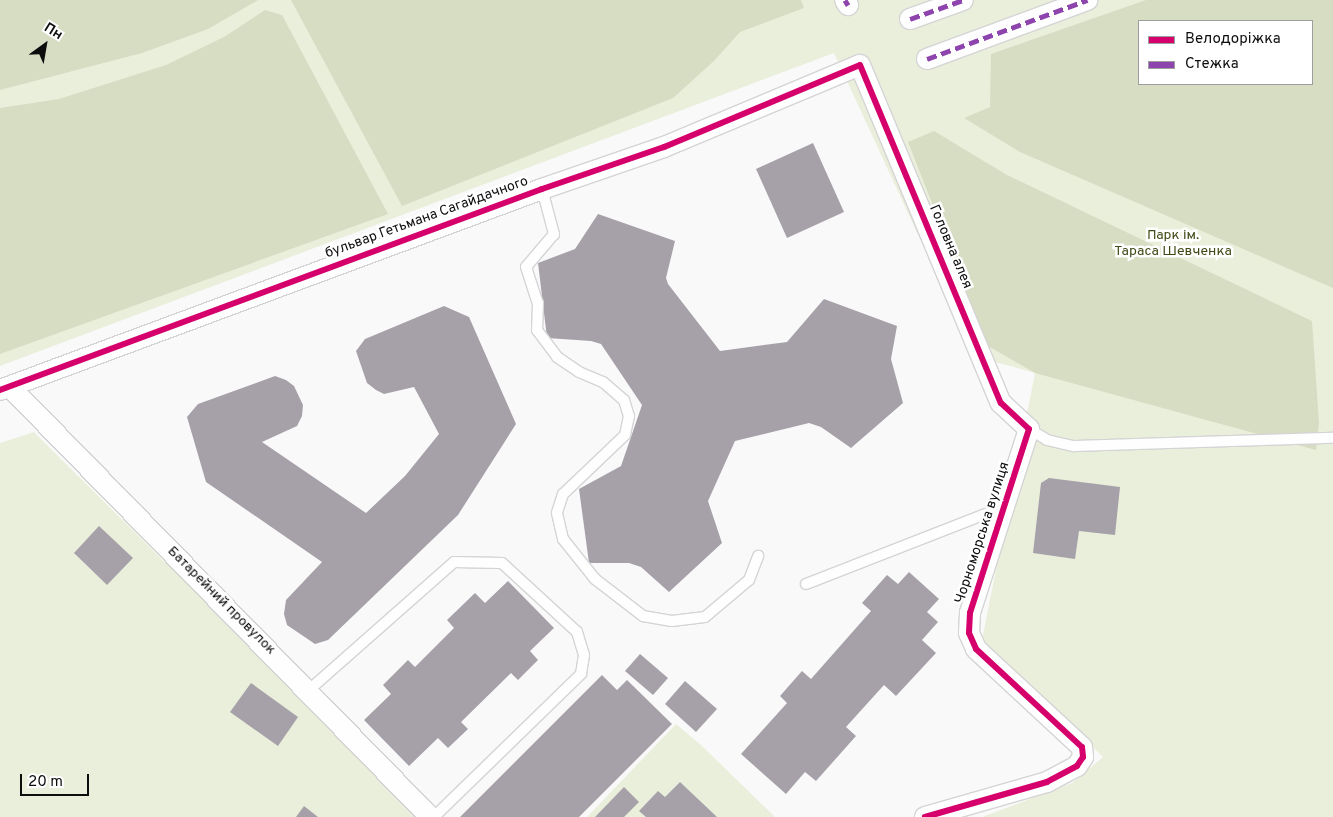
<!DOCTYPE html>
<html>
<head>
<meta charset="utf-8">
<style>
	body { margin:0 }
	#map { position:relative; width:1333px; height:817px; overflow:hidden; background:#faf9fa; font-family:Overpass,sans-serif }
	div>[style] { position:absolute }
	[style*='--x'] { left:calc(var(--x)*1px); top:calc(var(--y)*1px); width:calc(var(--w)*1px); rotate:calc(var(--a)*1deg) }
	.green>* { inset:0; background:#eaefdc }
	.forest>* { inset:0; background:#d6ddc3 }
	.building>* { inset:0; background:#a6a1a9 }
	.roads { filter:drop-shadow(1px 0 #d5d4d5) drop-shadow(-1px 0 #d5d4d5) drop-shadow(0 1px #d5d4d5) drop-shadow(0 -1px #d5d4d5) }
	.lane>* { height:10px; margin:-5px; padding:0 5px; transform-origin:5px; border-radius:5px; background:#fefefe }
	.street>* { height:20px; margin:-10px; padding:0 10px; transform-origin:10px; border-radius:10px; background:#fefefe }
	.quiet>* { height:5px; margin-top:-2.5px; transform-origin:0; background:repeating-linear-gradient(90deg,#8e44ad 0 10px,transparent 0 15px) }
	.cycleway>* { height:6px; margin:-3px; padding:0 3px; transform-origin:3px; border-radius:3px; background:#d6006c }
	span { translate:-50% -50%; white-space:nowrap; text-align:center; line-height:1.15; -webkit-text-stroke:5px #fff; paint-order:stroke }
	.street-label { font-size:14px; color:#0d0d0e }
	.park-label { font-size:14px; color:#3e4914 }
	.legend { position:absolute; left:1138px; top:20px; width:175px; height:65px; box-sizing:border-box; background:#fff; border:1px solid #9e9e9f; margin:0; padding:6px 9px; list-style:none; font-size:15px; color:#0d0d0e }
	.legend li { display:flex; align-items:center; gap:10px; height:25px }
	.legend b { width:25px; border:1px solid #9e9e9f }
	.north { position:absolute; left:20px; top:20px; width:50px; height:50px; -webkit-text-stroke:4px #fff; paint-order:stroke; rotate:32deg; font-size:14px; font-weight:700; line-height:20px; text-align:center; color:#0d0d0e }
	.north::after { content:''; display:block; margin:auto; width:18px; height:22px; background:#0d0d0e; clip-path:polygon(50% 0,100% 100%,50% 72%,0 100%) }
	.scale { position:absolute; left:20px; top:774px; width:69px; height:22px; box-sizing:border-box; border:2px solid #0d0d0e; border-top:0; padding-left:6px; font-size:15px; line-height:18px; white-space:nowrap; color:#0d0d0e; -webkit-text-stroke:4px #fff; paint-order:stroke }
</style>
</head>
<body>
<div id="map">
	<div class="green">
		<i style="clip-path:polygon(evenodd,0 0,1333px 0,1333px 817px,982px 817px,1072px 783px,1103px 757px,982px 640px,1035px 373px,974px 356px,834px 53px,0 366px,0 0,1139px 21px,1312px 21px,1312px 84px,1139px 84px,1139px 21px)"></i>
		<i style="clip-path:polygon(34px 432px,421px 817px,0 817px,0 443px)"></i>
		<i style="clip-path:polygon(676px 724px,701px 745px,775px 817px,587px 817px)"></i>
	</div>
	<div class="forest">
		<i style="clip-path:polygon(0 0,258px 0,208px 29px,142px 53px,0 90px)"></i>
		<i style="clip-path:polygon(291px 0,801px 0,804px 8px,740px 32px,714px 61px,673px 98px,402px 206px)"></i>
		<i style="clip-path:polygon(evenodd,1146px 0,1333px 0,1333px 288px,1020px 152px,964px 118px,990px 107px,991px 54px,1146px 0,1139px 21px,1312px 21px,1312px 84px,1139px 84px,1139px 21px)"></i>
		<i style="clip-path:polygon(265px 10px,282px 15px,388px 214px,0 354px,0 108px,59px 99px,166px 65px,224px 37px)"></i>
		<i style="clip-path:polygon(934px 131px,1007px 175px,1312px 321px,1319px 423px,1316px 450px,1035px 373px,988px 346px,908px 142px)"></i>
	</div>
	<div class="building">
		<i style="clip-path:polygon(813px 143px,844px 212px,787px 238px,756px 169px)"></i>
		<i style="clip-path:polygon(598px 214px,675px 241px,666px 278px,668px 284px,720px 351px,787px 342px,824px 299px,897px 326px,891px 359px,903px 403px,851px 448px,821px 427px,809px 423px,735px 441px,708px 501px,722px 543px,669px 592px,641px 567px,629px 563px,589px 563px,579px 489px,621px 466px,642px 405px,601px 344px,591px 341px,547px 338px,538px 263px,575px 249px)"></i>
		<i style="clip-path:polygon(444px 306px,469px 317px,516px 424px,458px 515px,328px 640px,315px 644px,287px 625px,284px 614px,286px 600px,322px 562px,206px 482px,187px 417px,198px 404px,275px 376px,286px 380px,294px 386px,303px 405px,302px 416px,297px 426px,262px 442px,366px 513px,405px 476px,439px 434px,414px 387px,384px 394px,376px 390px,367px 383px,356px 351px,365px 339px)"></i>
		<i style="clip-path:polygon(1049px 478px,1120px 487px,1115px 535px,1079px 531px,1075px 559px,1033px 553px,1041px 483px)"></i>
		<i style="clip-path:polygon(99px 526px,133px 558px,107px 585px,74px 553px)"></i>
		<i style="clip-path:polygon(909px 572px,939px 599px,927px 612px,938px 622px,922px 640px,936px 653px,896px 696px,884px 685px,846px 727px,856px 736px,816px 781px,805px 772px,786px 794px,741px 754px,787px 703px,780px 696px,802px 671px,811px 679px,871px 611px,862px 603px,887px 575px,898px 584px)"></i>
		<i style="clip-path:polygon(508px 581px,554px 628px,530px 651px,538px 660px,518px 680px,511px 673px,461px 722px,468px 729px,448px 748px,438px 738px,409px 766px,364px 720px,391px 694px,383px 685px,408px 660px,415px 667px,454px 628px,447px 620px,475px 593px,485px 603px)"></i>
		<i style="clip-path:polygon(640px 654px,668px 678px,653px 695px,625px 671px)"></i>
		<i style="clip-path:polygon(602px 675px,617px 690px,627px 680px,672px 724px,579px 817px,460px 817px)"></i>
		<i style="clip-path:polygon(685px 681px,717px 709px,696px 732px,665px 704px)"></i>
		<i style="clip-path:polygon(251px 683px,298px 717px,278px 746px,230px 712px)"></i>
		<i style="clip-path:polygon(680px 782px,717px 817px,646px 817px,639px 811px,658px 791px,665px 797px)"></i>
		<i style="clip-path:polygon(624px 787px,639px 802px,624px 817px,595px 817px)"></i>
		<i style="clip-path:polygon(304px 806px,318px 817px,296px 817px)"></i>
	</div>
	<div class="roads">
		<div class="lane">
			<i style="--x:542;--y:189;--w:47;--a:75.1"></i>
			<i style="--x:554;--y:234;--w:43;--a:130.3"></i>
			<i style="--x:526;--y:267;--w:38;--a:72"></i>
			<i style="--x:538;--y:303;--w:27;--a:92"></i>
			<i style="--x:537;--y:330;--w:34;--a:53"></i>
			<i style="--x:557;--y:357;--w:27;--a:34"></i>
			<i style="--x:579;--y:372;--w:26;--a:23"></i>
			<i style="--x:603;--y:382;--w:28;--a:41"></i>
			<i style="--x:624;--y:400;--w:17;--a:73"></i>
			<i style="--x:629;--y:416;--w:19;--a:102"></i>
			<i style="--x:625;--y:435;--w:86;--a:136.4"></i>
			<i style="--x:563;--y:494;--w:20;--a:108"></i>
			<i style="--x:557;--y:513;--w:27;--a:77"></i>
			<i style="--x:563;--y:539;--w:51;--a:51.3"></i>
			<i style="--x:595;--y:579;--w:61;--a:37.6"></i>
			<i style="--x:643;--y:616;--w:29;--a:10"></i>
			<i style="--x:672;--y:621;--w:33;--a:-7"></i>
			<i style="--x:705;--y:617;--w:57;--a:-40.1"></i>
			<i style="--x:749;--y:580;--w:26;--a:-69"></i>
			<i style="--x:1029;--y:429;--w:21;--a:31"></i>
			<i style="--x:1047;--y:440;--w:28;--a:13"></i>
			<i style="--x:1074;--y:446;--w:259;--a:-1.8"></i>
			<i style="--x:806;--y:584;--w:212;--a:-21.3"></i>
			<i style="--x:309;--y:690;--w:193;--a:-41.4"></i>
			<i style="--x:454;--y:562;--w:48;--a:1.2"></i>
			<i style="--x:502;--y:563;--w:102;--a:42.6"></i>
			<i style="--x:577;--y:632;--w:24;--a:73"></i>
			<i style="--x:584;--y:655;--w:19;--a:99"></i>
			<i style="--x:581;--y:674;--w:205;--a:135.8"></i>
		</div>
		<div class="street">
			<i style="--x:845;--y:0;--w:6;--a:59"></i>
			<i style="--x:910;--y:19;--w:56;--a:-19.7"></i>
			<i style="--x:927;--y:59;--w:171;--a:-20.2"></i>
			<i style="--x:10;--y:387;--w:601;--a:45.67"></i>
			<i style="--x:0;--y:390;--w:578;--a:-20.35"></i>
			<i style="--x:542;--y:189;--w:129;--a:-19"></i>
			<i style="--x:664;--y:147;--w:212;--a:-22.7"></i>
			<i style="--x:860;--y:65;--w:366;--a:67.4"></i>
			<i style="--x:1001;--y:403;--w:38;--a:43"></i>
			<i style="--x:1029;--y:429;--w:193;--a:107.8"></i>
			<i style="--x:970;--y:613;--w:20;--a:93"></i>
			<i style="--x:969;--y:633;--w:17;--a:66"></i>
			<i style="--x:976;--y:649;--w:144;--a:42.8"></i>
			<i style="--x:1082;--y:747;--w:10;--a:84"></i>
			<i style="--x:1083;--y:757;--w:11;--a:124"></i>
			<i style="--x:1077;--y:766;--w:34;--a:152"></i>
			<i style="--x:1047;--y:782;--w:127;--a:164"></i>
		</div>
	</div>
	<div class="quiet">
		<i style="--x:845;--y:0;--w:6;--a:59"></i>
		<i style="--x:910;--y:19;--w:56;--a:-19.7"></i>
		<i style="--x:927;--y:59;--w:171;--a:-20.2"></i>
	</div>
	<div class="cycleway">
		<i style="--x:0;--y:390;--w:578;--a:-20.35"></i>
		<i style="--x:542;--y:189;--w:129;--a:-19"></i>
		<i style="--x:664;--y:147;--w:212;--a:-22.7"></i>
		<i style="--x:860;--y:65;--w:366;--a:67.4"></i>
		<i style="--x:1001;--y:403;--w:38;--a:43"></i>
		<i style="--x:1029;--y:429;--w:193;--a:107.8"></i>
		<i style="--x:970;--y:613;--w:20;--a:93"></i>
		<i style="--x:969;--y:633;--w:17;--a:66"></i>
		<i style="--x:976;--y:649;--w:144;--a:42.8"></i>
		<i style="--x:1082;--y:747;--w:10;--a:84"></i>
		<i style="--x:1083;--y:757;--w:11;--a:124"></i>
		<i style="--x:1077;--y:766;--w:34;--a:152"></i>
		<i style="--x:1047;--y:782;--w:127;--a:164"></i>
	</div>
	<div class="street-label">
		<span style="left:427px;top:218px;rotate:-20deg">бульвар Гетьмана Сагайдачного</span>
		<span style="left:950px;top:247px;rotate:67deg">Головна алея</span>
		<span style="left:983px;top:533px;rotate:-72deg">Чорноморська вулиця</span>
		<span style="left:221px;top:601px;rotate:45deg">Батарейний провулок</span>
	</div>
	<div class="park-label">
		<span style="left:1173px;top:244px">Парк ім.<br>Тараса Шевченка</span>
	</div>
	<ul class="legend">
	<li><b style="height:6px;background:#d6006c"></b>Велодоріжка</li>
	<li><b style="height:6px;background:#8e44ad"></b>Стежка</li>
	</ul>
	<div class="north">Пн</div>
	<div class="scale">20 m</div>
</div>
</body>
</html>
